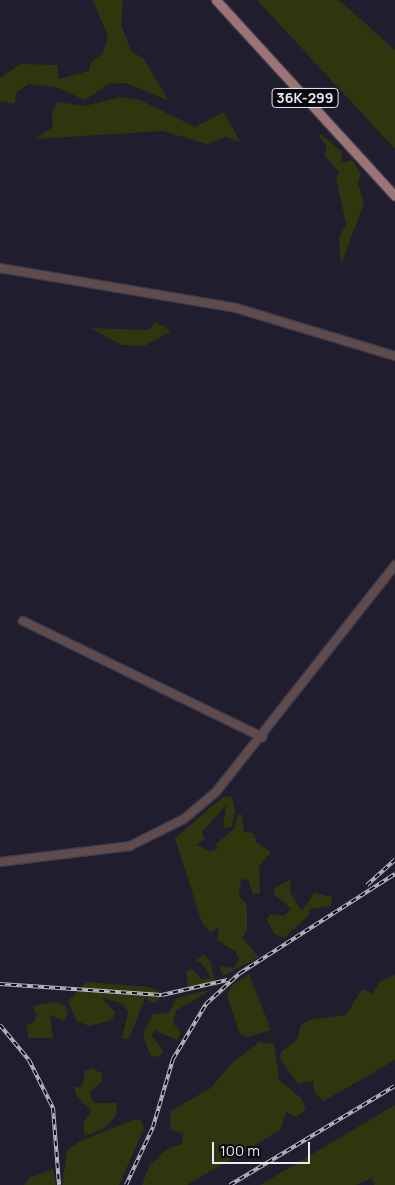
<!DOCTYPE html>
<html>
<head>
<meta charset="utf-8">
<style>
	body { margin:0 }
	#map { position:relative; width:395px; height:1185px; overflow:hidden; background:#201e2e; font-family:Manrope,sans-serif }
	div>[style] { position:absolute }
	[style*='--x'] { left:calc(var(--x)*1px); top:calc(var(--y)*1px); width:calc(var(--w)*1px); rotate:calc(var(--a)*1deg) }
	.green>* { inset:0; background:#30350d }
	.roads { filter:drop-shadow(1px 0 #3c3b4a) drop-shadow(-1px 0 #3c3b4a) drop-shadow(0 1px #3c3b4a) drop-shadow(0 -1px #3c3b4a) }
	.minor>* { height:8px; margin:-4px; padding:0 4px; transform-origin:4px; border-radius:4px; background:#5f4b4c }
	.major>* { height:9px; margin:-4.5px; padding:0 4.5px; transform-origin:4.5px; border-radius:4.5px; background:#9d7476 }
	.rail>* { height:4px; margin-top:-2px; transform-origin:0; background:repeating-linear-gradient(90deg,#0a0910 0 5.5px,#b9b8c4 0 11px); box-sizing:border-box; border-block:1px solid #b9b8c4 }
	span { translate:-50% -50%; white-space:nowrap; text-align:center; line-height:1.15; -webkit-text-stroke:5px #0a0910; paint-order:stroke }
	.shield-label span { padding:1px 4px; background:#0a0910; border:1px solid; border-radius:4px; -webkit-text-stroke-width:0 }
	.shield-label { font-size:14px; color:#ebeaf5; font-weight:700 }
	.scale { position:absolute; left:212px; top:1142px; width:98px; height:22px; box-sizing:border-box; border:2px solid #ebeaf5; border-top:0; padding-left:6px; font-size:15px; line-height:18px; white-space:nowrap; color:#ebeaf5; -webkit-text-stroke:4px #0a0910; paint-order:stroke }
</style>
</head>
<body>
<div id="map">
	<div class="green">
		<i style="clip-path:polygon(93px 0,123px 0,121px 24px,131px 51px,144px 59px,169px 101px,126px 83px,108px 84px,85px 100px,55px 87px,28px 84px,16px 93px,15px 104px,0 101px,0 78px,20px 64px,57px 65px,59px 79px,89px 71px,91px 62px,103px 53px,108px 37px)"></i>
		<i style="clip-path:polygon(257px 0,339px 0,395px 50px,395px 149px)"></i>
		<i style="clip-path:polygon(120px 97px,140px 100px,195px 127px,224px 112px,240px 142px,226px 137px,207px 144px,163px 131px,34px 139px,53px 127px,52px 112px,58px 102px,85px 106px)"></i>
		<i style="clip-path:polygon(321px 134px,342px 152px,341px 163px,352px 160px,361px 173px,358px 183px,364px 203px,341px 265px,339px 238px,346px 224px,336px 178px,339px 172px,324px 155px,327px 146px,319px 137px)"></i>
		<i style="clip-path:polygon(156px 322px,171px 331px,144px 346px,122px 345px,90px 328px,148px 330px)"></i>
		<i style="clip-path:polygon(232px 796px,235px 811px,232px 827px,223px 828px,226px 805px,202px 832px,205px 839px,196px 845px,209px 851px,217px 849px,216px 844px,234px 829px,238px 814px,242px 815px,244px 832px,253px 833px,257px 843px,271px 852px,259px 866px,260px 893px,253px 894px,248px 880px,241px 879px,239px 896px,247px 905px,247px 930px,242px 938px,259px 957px,223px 976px,219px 966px,234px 968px,239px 960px,236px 952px,217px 940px,219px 928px,210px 932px,202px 923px,175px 838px,223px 797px)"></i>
		<i style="clip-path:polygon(291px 879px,290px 892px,302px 911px,314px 893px,332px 897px,331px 906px,309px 909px,309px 915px,284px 938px,274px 934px,267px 920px,270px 914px,284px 916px,291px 909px,275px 895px,274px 888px)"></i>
		<i style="clip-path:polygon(203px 955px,210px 960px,215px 983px,188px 990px,186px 971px,192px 969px,202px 980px,211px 978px,201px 962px,194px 962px)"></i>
		<i style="clip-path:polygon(249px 974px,271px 1030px,247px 1037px,240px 1034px,227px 997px,231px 986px)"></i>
		<i style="clip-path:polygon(395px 975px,395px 1060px,324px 1101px,314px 1092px,313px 1081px,298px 1084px,280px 1059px,281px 1052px,297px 1040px,301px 1025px,309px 1020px,346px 1015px,362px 989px,373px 994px,379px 982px)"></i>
		<i style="clip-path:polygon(87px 982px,148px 987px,158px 990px,160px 999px,153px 1003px,145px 998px,129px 1039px,122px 1038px,128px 1012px,123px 1004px,101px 997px,115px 1012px,112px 1020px,89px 1026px,77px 1021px,68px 1001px)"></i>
		<i style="clip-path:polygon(212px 989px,176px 1011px,173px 1023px,181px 1033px,177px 1040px,154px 1030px,152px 1036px,163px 1051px,160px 1056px,151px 1057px,143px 1034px,153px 1014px,168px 1013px,177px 998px)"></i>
		<i style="clip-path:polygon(56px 1002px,65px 1006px,68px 1014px,64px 1021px,50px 1015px,53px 1038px,29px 1038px,26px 1025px,34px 1022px,37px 1015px,32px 1006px)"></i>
		<i style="clip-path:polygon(259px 1042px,274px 1044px,279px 1080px,301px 1098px,306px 1110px,296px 1117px,286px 1112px,280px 1130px,187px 1185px,142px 1185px,149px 1166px,167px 1149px,182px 1144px,183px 1134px,170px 1129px,171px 1111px,211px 1088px,232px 1063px)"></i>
		<i style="clip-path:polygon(93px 1068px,102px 1074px,101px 1082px,89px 1093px,94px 1103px,117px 1103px,116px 1116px,103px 1129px,84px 1136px,84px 1121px,92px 1111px,77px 1097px,74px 1087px,82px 1087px,85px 1071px)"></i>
		<i style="clip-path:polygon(395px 1105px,395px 1185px,374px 1185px,372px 1178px,356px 1185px,260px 1185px)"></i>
		<i style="clip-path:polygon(133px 1120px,141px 1120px,144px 1129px,119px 1185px,62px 1185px,67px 1151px,80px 1141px)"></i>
		<i style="clip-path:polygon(53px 1169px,56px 1185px,24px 1185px,29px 1178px)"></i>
	</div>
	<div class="roads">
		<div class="minor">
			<i style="--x:0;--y:268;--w:239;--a:9.6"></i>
			<i style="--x:236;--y:308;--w:166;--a:16.8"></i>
			<i style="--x:23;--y:621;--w:266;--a:25.9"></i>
			<i style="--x:0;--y:862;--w:131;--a:-7"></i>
			<i style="--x:130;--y:846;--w:60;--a:-26.6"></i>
			<i style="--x:184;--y:819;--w:42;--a:-40.2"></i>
			<i style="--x:216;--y:792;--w:289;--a:-51.7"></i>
		</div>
		<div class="major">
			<i style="--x:216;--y:0;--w:265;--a:47.6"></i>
		</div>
	</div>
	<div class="rail">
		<i style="--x:367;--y:885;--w:38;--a:-42"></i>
		<i style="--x:0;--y:984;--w:162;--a:3.9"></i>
		<i style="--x:162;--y:995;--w:67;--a:-13"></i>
		<i style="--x:0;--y:1025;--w:45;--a:50.4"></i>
		<i style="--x:29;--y:1060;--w:54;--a:63.4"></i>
		<i style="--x:53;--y:1108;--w:77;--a:85.5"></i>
		<i style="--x:126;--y:1185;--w:64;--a:-65"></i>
		<i style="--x:153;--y:1127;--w:71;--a:-73.6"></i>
		<i style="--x:173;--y:1059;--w:64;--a:-59"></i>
		<i style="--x:206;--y:1004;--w:46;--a:-42.4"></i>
		<i style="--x:240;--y:973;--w:184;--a:-32.6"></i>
		<i style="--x:230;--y:1185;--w:192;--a:-31"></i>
	</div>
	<div class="shield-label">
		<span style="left:305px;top:98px">36К-299</span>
	</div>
	<div class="scale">100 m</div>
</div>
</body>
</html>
